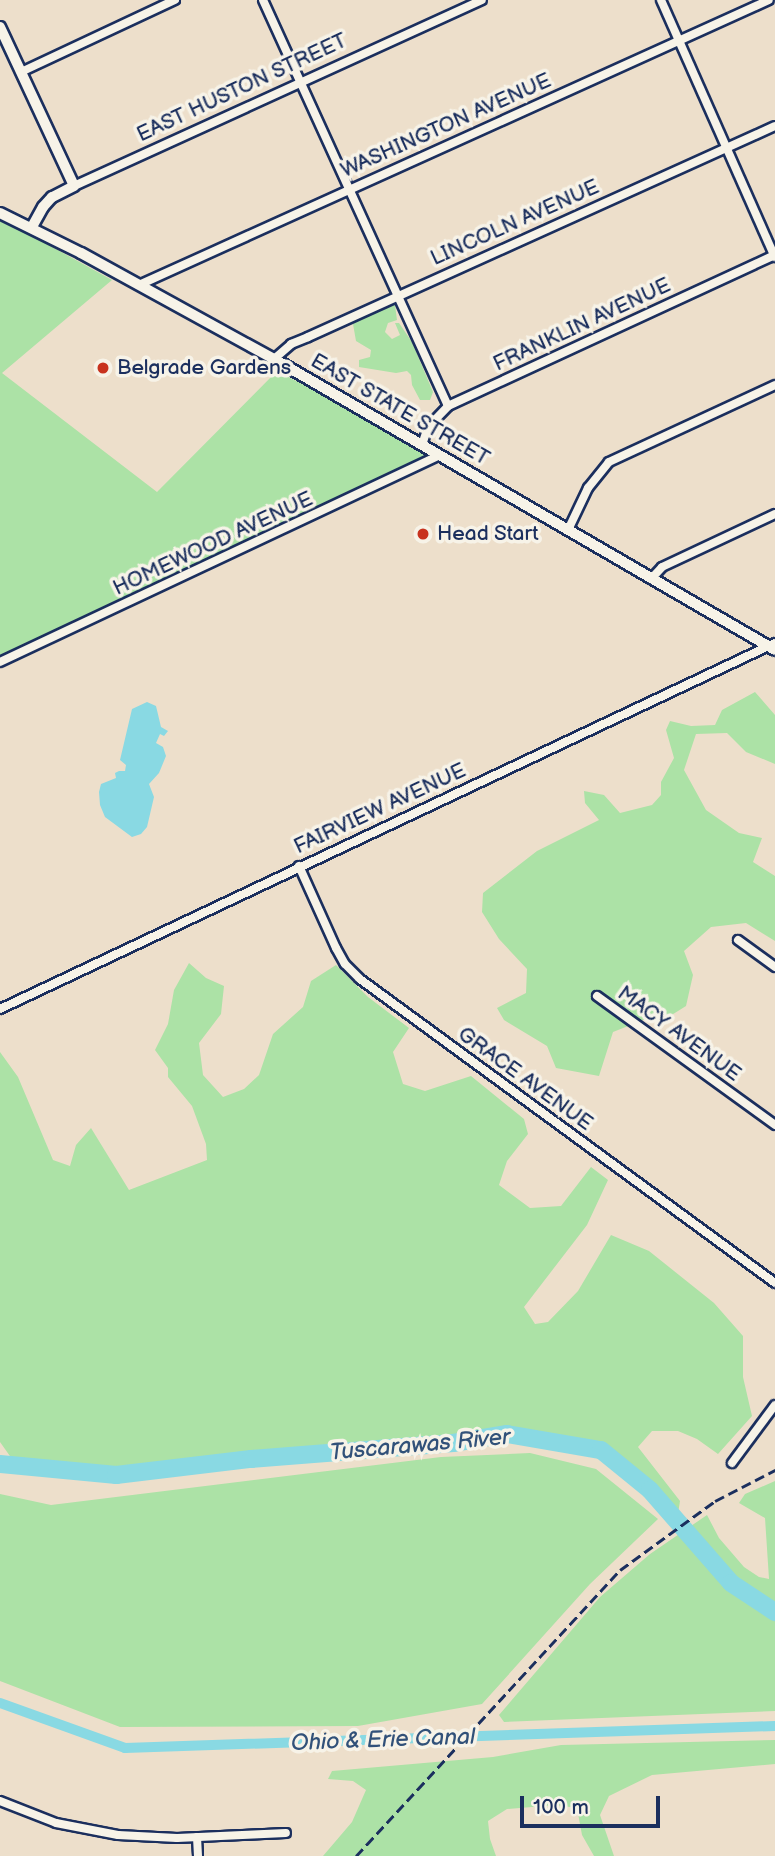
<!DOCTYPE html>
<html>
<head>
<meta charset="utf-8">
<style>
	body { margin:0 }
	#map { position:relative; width:775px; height:1856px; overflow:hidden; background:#eddfcb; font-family:"Balsamiq Sans",sans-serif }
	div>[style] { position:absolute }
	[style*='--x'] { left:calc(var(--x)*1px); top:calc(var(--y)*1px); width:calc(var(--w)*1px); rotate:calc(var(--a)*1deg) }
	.green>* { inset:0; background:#ace2a6 }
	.water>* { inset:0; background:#89d9e3 }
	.canal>* { height:10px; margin:-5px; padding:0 5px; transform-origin:5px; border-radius:5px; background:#89d9e3 }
	.river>* { height:18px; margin:-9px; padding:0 9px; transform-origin:9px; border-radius:9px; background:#89d9e3 }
	.roads { filter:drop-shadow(2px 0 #1b2f5e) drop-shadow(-2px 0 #1b2f5e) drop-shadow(0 2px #1b2f5e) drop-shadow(0 -2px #1b2f5e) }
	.minor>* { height:8px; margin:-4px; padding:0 4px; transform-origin:4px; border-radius:4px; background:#f7f3e8 }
	.tertiary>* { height:10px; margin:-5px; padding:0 5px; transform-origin:5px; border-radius:5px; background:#f7f3e8 }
	.rail>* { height:2.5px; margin-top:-1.25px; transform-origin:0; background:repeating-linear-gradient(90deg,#1b2f5e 0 10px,transparent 0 15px) }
	.dots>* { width:19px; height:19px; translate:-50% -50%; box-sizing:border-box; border:4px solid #f7f3e8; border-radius:50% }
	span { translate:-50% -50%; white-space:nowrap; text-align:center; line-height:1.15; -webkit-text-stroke:7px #f7f3e8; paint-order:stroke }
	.street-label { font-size:21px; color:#1b2f5e }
	.poi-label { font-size:21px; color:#1b2f5e }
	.left { translate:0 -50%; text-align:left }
	.water-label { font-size:23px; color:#315179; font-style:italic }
	.scale { position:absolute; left:520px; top:1796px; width:140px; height:32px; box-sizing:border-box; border:4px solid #1b2f5e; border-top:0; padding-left:9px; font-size:21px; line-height:24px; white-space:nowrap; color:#1b2f5e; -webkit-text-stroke:5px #f7f3e8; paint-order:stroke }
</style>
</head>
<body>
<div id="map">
	<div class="green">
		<i style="clip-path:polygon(0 218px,112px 280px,2px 373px,157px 492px,277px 371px,439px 455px,0 662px)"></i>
		<i style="clip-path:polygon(388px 305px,395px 305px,397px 320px,388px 323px,385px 332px,392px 339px,400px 335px,395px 323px,399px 323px,412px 342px,433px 392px,430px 400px,420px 400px,412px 385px,411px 375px,407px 371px,396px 373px,359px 367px,359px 360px,370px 357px,371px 350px,356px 341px,353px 324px)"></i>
		<i style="clip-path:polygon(755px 692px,775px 715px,775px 764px,746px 752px,727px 733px,696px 734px,684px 770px,706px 810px,739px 833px,762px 838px,753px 862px,775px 876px,775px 941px,746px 923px,711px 927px,684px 951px,693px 975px,686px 1006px,670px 1016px,651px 1017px,613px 1032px,599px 1076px,556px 1068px,547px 1046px,504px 1020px,497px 1008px,526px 993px,527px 969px,499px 939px,482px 912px,483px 893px,537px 851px,599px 820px,585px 803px,584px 791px,604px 795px,620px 813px,652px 805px,661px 795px,661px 782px,674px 758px,666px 730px,670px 721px,691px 726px,715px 725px,722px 710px)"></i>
		<i style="clip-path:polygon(189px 963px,206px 978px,224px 986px,221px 1014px,199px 1043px,203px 1075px,223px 1097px,244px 1089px,259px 1075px,273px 1034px,303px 1007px,311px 981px,336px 965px,368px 997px,409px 1028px,393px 1052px,403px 1084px,425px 1091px,471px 1076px,524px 1119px,528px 1134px,507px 1161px,499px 1185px,530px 1208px,561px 1206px,591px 1167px,608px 1180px,587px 1225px,524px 1307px,535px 1324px,548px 1322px,578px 1291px,611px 1235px,649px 1251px,714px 1303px,743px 1336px,743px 1377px,752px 1416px,718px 1454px,697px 1439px,678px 1431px,652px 1431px,638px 1447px,680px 1501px,677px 1520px,650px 1490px,601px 1450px,507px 1434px,453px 1443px,251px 1459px,116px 1475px,17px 1466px,0 1442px,0 1052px,18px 1077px,53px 1160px,70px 1166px,76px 1145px,91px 1128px,129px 1190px,207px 1160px,206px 1144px,192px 1106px,168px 1077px,168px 1068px,155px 1050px,168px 1024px,174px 990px)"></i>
		<i style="clip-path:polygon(530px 1453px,596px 1469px,658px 1519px,590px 1584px,482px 1704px,358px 1726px,120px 1727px,0 1681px,0 1494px,51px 1505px,441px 1457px)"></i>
		<i style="clip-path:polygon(775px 1481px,775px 1711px,504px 1722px,499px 1715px,600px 1597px,650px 1554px,707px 1515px,719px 1538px,744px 1567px,759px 1577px,769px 1579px,765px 1518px,739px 1503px,745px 1494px)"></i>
		<i style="clip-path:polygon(775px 1740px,775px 1764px,652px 1775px,609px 1796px,600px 1815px,614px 1856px,594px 1856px,582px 1835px,577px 1808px,556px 1805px,507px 1809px,488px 1821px,490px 1839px,496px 1856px,323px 1856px,352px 1822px,366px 1790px,353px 1781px,328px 1779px,332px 1771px,493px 1757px,561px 1745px)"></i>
	</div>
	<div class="water">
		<i style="clip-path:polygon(147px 702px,156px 706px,161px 727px,168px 731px,164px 736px,160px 734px,156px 743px,163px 747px,166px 756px,159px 773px,149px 784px,154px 797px,147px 827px,141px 834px,132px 837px,105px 817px,100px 805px,99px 792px,101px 784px,116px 778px,115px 773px,119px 771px,125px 771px,126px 765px,120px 760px,132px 709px)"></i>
	</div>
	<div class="canal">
		<i style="--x:0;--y:1703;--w:133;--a:19.8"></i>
		<i style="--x:125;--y:1748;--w:650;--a:-1.94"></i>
	</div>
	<div class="river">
		<i style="--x:0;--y:1464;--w:117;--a:5.4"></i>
		<i style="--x:116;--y:1475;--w:136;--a:-6.8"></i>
		<i style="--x:251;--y:1459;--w:203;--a:-4.5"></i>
		<i style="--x:453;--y:1443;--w:55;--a:-9.5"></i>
		<i style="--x:507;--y:1434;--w:95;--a:9.7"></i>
		<i style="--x:601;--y:1450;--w:63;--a:39.2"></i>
		<i style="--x:650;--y:1490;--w:123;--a:48.9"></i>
		<i style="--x:731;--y:1583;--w:53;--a:33.4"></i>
	</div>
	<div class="roads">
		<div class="minor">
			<i style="--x:263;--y:0;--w:446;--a:65.5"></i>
			<i style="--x:661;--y:0;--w:281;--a:66.1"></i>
			<i style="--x:21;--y:72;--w:170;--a:-25.1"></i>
			<i style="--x:74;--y:186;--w:448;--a:-24.5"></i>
			<i style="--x:139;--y:285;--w:691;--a:-24.34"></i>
			<i style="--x:274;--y:359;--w:23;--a:-41"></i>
			<i style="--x:291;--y:344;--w:18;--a:-22"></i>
			<i style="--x:308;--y:337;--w:512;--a:-24.31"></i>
			<i style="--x:422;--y:445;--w:19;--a:-72"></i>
			<i style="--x:428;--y:427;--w:29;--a:-46"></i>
			<i style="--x:448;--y:406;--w:360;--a:-24.8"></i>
			<i style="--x:568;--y:530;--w:47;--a:-64.5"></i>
			<i style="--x:588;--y:488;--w:33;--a:-51"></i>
			<i style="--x:609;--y:462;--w:183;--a:-24.9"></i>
			<i style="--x:651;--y:579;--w:16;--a:-47"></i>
			<i style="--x:662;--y:567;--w:125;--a:-25.1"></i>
			<i style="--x:0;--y:662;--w:485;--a:-25.2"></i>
			<i style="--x:299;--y:866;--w:90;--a:65.7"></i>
			<i style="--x:336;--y:948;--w:18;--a:61"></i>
			<i style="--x:345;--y:964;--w:21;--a:45"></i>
			<i style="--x:360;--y:979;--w:514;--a:36.22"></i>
			<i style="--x:738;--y:940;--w:46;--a:36.1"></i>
			<i style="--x:597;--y:996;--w:220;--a:35.9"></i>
			<i style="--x:0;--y:1009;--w:857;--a:-25.28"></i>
			<i style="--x:732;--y:1463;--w:72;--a:-53.4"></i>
			<i style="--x:0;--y:1801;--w:60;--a:21.4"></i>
			<i style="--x:56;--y:1823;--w:63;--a:11"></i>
			<i style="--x:118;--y:1835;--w:59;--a:2.9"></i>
			<i style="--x:177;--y:1838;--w:109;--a:-2.6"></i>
			<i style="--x:197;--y:1837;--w:19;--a:87"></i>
		</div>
		<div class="tertiary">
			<i style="--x:0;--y:27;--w:175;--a:65"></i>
			<i style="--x:74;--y:186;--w:25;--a:153"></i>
			<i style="--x:52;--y:197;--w:13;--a:132"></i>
			<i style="--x:43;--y:207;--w:23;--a:119"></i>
			<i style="--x:0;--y:213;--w:90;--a:26.3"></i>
			<i style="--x:81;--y:253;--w:220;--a:28.8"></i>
			<i style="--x:274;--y:359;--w:579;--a:30.15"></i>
		</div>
	</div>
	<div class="rail">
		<i style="--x:356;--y:1856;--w:389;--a:-47.3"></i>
		<i style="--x:620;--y:1570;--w:117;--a:-36"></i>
		<i style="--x:715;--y:1501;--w:68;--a:-27.3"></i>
	</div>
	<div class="dots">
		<i style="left:103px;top:368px;background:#c8321e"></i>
		<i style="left:423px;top:534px;background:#c8321e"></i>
	</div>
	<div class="street-label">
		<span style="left:242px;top:88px;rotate:-25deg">EAST HUSTON STREET</span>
		<span style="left:446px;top:126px;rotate:-24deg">WASHINGTON AVENUE</span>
		<span style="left:515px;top:223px;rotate:-24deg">LINCOLN AVENUE</span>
		<span style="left:582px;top:325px;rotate:-25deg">FRANKLIN AVENUE</span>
		<span style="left:400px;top:410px;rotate:30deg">EAST STATE STREET</span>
		<span style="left:213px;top:544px;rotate:-25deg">HOMEWOOD AVENUE</span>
		<span style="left:380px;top:809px;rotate:-25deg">FAIRVIEW AVENUE</span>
		<span style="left:679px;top:1034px;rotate:36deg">MACY AVENUE</span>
		<span style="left:525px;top:1079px;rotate:36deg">GRACE AVENUE</span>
	</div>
	<div class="poi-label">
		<span class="left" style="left:117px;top:368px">Belgrade Gardens</span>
		<span class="left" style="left:437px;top:534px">Head Start</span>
	</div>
	<div class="water-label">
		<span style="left:420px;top:1445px;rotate:-5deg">Tuscarawas River</span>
		<span style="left:383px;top:1740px;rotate:-2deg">Ohio &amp; Erie Canal</span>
	</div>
	<div class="scale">100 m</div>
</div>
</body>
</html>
